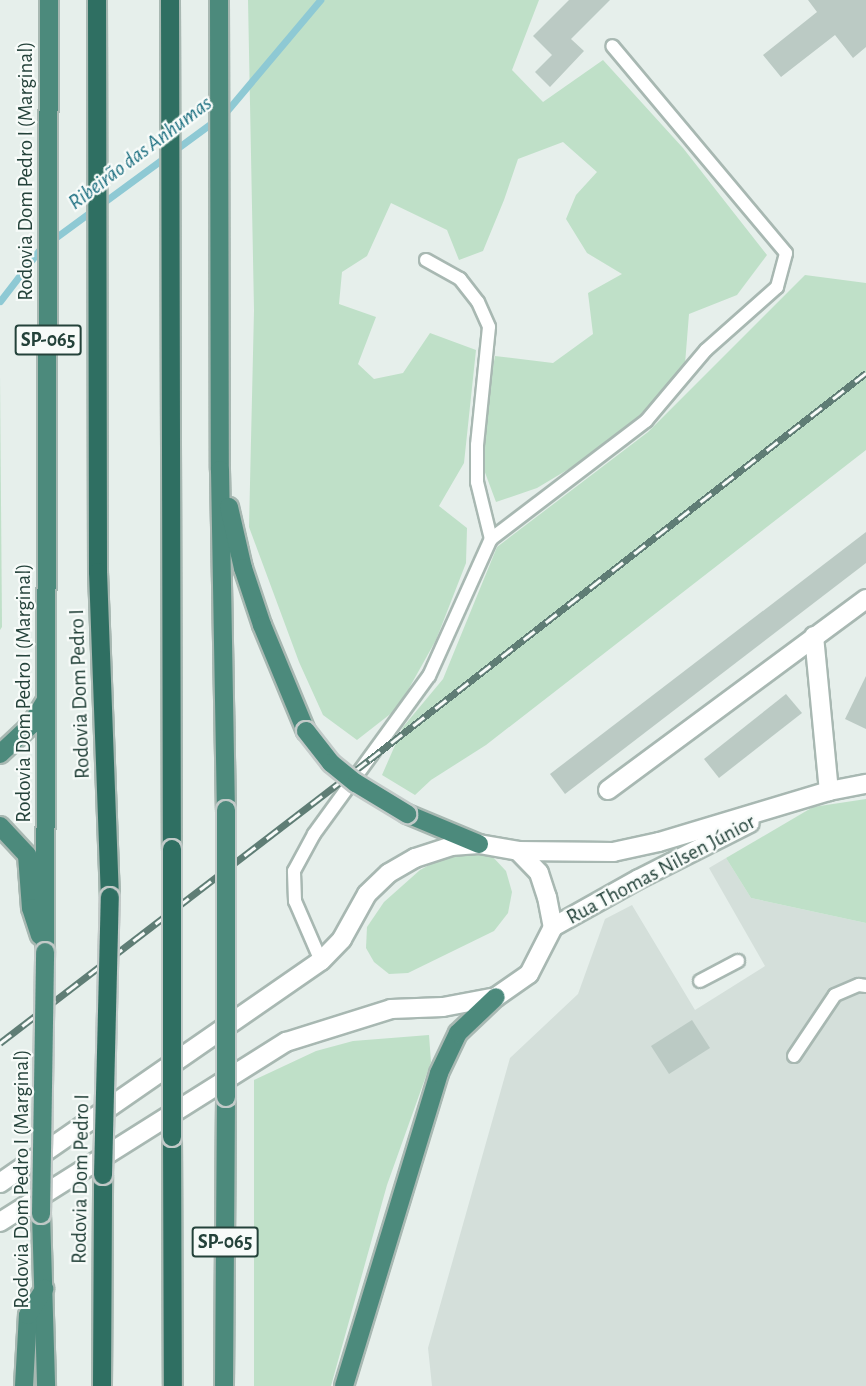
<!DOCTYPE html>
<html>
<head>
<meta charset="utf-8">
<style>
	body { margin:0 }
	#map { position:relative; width:866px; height:1386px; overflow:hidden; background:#e6efeb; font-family:"Alegreya Sans",sans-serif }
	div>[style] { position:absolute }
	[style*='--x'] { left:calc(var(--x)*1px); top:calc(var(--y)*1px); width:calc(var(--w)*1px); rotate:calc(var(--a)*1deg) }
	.built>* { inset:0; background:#d4dfda }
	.green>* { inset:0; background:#bfe0c8 }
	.stream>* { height:7px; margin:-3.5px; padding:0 3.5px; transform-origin:3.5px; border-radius:3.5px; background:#8ec9d4 }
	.building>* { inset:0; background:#bbcac4 }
	.roads { filter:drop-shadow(2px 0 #a8b8b2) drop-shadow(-2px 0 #a8b8b2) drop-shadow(0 2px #a8b8b2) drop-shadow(0 -2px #a8b8b2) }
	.service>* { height:12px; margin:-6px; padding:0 6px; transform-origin:6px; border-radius:6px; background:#fff }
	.minor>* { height:18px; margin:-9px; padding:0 9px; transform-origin:9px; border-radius:9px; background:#fff }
	.tertiary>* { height:18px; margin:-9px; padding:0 9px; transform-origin:9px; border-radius:9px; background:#fff }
	.trunk>* { height:18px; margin:-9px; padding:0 9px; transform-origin:9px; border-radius:9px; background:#4c8a7c }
	.motorway>* { height:18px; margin:-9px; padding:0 9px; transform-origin:9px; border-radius:9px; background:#2f6f62 }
	.rail>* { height:7px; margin-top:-3.5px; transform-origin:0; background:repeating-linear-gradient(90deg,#f7fbf9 0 14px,#5f7d75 0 28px); box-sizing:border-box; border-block:2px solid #5f7d75 }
	.bridges { filter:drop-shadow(2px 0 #c2cac8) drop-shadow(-2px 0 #c2cac8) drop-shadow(0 2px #c2cac8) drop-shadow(0 -2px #c2cac8) }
	.trunk-bridge>* { height:18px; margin:-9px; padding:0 9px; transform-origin:9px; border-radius:9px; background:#4c8a7c }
	.motorway-bridge>* { height:18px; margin:-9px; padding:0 9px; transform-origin:9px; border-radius:9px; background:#2f6f62 }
	span { translate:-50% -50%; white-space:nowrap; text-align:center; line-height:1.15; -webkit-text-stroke:4.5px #f7fbf9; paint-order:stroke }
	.shield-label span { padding:2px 4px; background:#f7fbf9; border:2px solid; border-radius:4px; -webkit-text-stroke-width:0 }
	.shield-label { font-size:20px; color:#24423a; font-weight:700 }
	.street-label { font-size:21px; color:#24423a }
	.water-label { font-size:22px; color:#1c6f80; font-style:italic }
</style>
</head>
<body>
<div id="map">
	<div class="built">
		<i style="clip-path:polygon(726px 858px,751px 898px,866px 923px,866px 1386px,432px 1386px,428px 1348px,510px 1058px,578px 994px,605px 919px,632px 905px,695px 1010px,765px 966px,709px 868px)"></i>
	</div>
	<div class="green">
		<i style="clip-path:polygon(248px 0,539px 0,512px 70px,543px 102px,603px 60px,683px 148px,767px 255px,737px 295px,689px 314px,685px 364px,639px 427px,537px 488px,496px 502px,477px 451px,495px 356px,553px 363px,593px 334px,588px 293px,622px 274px,587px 253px,566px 219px,576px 195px,597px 172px,563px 142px,518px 159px,504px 200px,483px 251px,459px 260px,447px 230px,391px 203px,367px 256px,342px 272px,339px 304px,376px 317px,358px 364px,374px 379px,403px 373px,430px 333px,476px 350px,464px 463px,439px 506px,467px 528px,466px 563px,436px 640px,398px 708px,357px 740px,323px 715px,299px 662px,249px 527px,254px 310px)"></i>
		<i style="clip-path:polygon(805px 275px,866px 283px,866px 450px,486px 745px,431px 780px,415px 795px,382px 775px,403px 727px,443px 679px,497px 547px,648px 432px)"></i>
		<i style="clip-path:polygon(0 375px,2px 627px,0 630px)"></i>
		<i style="clip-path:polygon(866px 799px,866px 923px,751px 898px,726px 858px,813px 807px)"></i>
		<i style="clip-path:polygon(470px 852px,491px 855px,506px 871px,512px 892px,508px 913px,494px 931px,408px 973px,389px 974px,374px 962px,366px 948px,367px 927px,384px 902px,420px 870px,446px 856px)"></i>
		<i style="clip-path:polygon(429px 1035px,431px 1062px,387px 1185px,331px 1386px,254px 1386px,254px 1080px,316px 1051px,353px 1041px)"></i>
	</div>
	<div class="stream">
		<i style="--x:0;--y:301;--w:66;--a:-52.4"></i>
		<i style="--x:40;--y:249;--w:230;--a:-36.3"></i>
		<i style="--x:225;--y:113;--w:148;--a:-49.9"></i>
	</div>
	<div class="building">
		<i style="clip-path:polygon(569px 0,610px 0,571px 39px,584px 51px,550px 87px,535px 72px,552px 55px,533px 36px)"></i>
		<i style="clip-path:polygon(808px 0,866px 0,866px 47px,853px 58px,835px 35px,781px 77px,763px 55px,817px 12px)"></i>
		<i style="clip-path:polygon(866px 532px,866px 563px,565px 794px,550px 774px)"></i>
		<i style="clip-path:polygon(866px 676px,866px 729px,845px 719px)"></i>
		<i style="clip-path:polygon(786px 694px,802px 713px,719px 778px,704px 759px)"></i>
		<i style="clip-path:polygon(692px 1020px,710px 1048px,669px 1074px,651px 1046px)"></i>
	</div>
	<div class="roads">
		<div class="service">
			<i style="--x:426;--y:260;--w:39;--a:29"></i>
			<i style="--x:460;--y:279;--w:29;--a:52"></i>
			<i style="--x:478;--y:302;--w:27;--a:66"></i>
			<i style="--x:489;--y:327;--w:119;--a:95.8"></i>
			<i style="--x:477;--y:445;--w:37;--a:90"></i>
			<i style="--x:477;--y:482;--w:59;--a:76.2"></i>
			<i style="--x:321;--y:961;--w:65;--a:-113.4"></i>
			<i style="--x:295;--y:901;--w:30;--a:-92"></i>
			<i style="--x:294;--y:871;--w:42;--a:-61.6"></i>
			<i style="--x:314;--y:834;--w:195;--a:-54"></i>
			<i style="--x:429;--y:676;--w:150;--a:-65.7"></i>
			<i style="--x:491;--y:539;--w:195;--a:-37.3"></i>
			<i style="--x:646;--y:421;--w:93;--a:-49.8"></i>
			<i style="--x:706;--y:350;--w:95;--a:-41.6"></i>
			<i style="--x:777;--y:287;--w:35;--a:-75"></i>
			<i style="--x:786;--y:253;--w:270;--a:-130"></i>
			<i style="--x:700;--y:981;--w:43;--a:-27.8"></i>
			<i style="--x:794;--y:1056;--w:73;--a:-56.1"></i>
			<i style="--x:835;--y:995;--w:26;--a:-23"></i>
			<i style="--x:859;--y:985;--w:7;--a:8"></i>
		</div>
		<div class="minor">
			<i style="--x:814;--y:636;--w:156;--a:84.5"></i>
			<i style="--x:608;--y:790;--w:321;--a:-36.5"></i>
		</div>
		<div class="tertiary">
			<i style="--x:518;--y:851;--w:30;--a:46"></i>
			<i style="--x:539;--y:873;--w:25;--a:72"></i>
			<i style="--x:547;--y:897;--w:31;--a:79"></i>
			<i style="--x:0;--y:1183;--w:390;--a:-34.7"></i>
			<i style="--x:321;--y:961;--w:30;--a:-46"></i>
			<i style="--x:342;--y:939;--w:51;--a:-60.9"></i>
			<i style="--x:367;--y:894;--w:30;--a:-44"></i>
			<i style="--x:389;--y:873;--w:30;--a:-30"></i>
			<i style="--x:415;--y:858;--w:38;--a:-18"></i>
			<i style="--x:451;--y:846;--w:28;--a:-4"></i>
			<i style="--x:479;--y:844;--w:40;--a:10"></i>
			<i style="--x:518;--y:851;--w:95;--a:0.6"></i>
			<i style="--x:613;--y:852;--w:47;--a:-12.3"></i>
			<i style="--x:659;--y:842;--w:177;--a:-16.7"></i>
			<i style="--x:829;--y:791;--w:38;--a:-11"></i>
			<i style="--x:0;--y:1222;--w:338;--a:-32.2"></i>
			<i style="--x:286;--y:1042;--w:110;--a:-17.4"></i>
			<i style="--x:391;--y:1009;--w:52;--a:-2.2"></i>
			<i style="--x:443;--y:1007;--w:54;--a:-10.7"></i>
			<i style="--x:496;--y:997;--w:40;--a:-34.9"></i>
			<i style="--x:529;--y:974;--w:53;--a:-62.9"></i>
			<i style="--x:553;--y:927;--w:98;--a:-29.2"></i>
			<i style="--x:639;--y:879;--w:124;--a:-26.8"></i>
		</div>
		<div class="trunk">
			<i style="--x:219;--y:0;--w:470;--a:89.9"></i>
			<i style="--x:220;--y:470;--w:340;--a:89"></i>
			<i style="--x:229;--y:507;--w:63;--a:77.1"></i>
			<i style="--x:243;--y:568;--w:60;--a:71.6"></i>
			<i style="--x:262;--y:625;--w:115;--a:67.5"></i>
			<i style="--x:0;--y:754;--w:42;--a:-43.1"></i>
			<i style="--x:31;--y:725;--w:29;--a:-59"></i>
			<i style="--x:407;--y:814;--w:78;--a:22.6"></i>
			<i style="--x:0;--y:826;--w:40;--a:47"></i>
			<i style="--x:27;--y:855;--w:53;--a:85.7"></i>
			<i style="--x:31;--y:908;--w:29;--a:72"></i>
			<i style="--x:45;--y:952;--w:952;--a:-89.76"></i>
			<i style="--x:41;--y:1214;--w:172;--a:88.3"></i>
			<i style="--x:24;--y:1386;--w:71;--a:-86.8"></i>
			<i style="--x:28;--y:1315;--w:31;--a:-58"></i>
			<i style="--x:224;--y:1386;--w:289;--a:-89.6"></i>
			<i style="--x:344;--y:1386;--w:327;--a:-73.1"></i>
			<i style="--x:439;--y:1073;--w:44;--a:-64.6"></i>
			<i style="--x:458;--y:1033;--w:52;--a:-43.5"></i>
		</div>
		<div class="motorway">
			<i style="--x:97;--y:0;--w:572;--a:89.9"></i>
			<i style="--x:98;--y:572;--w:325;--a:87.9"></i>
			<i style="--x:170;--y:0;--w:849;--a:89.87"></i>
			<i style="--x:172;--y:1137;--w:249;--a:89.8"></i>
			<i style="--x:102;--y:1386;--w:211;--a:-89.7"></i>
		</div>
	</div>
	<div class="rail">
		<i style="--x:0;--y:1043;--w:465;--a:-37.5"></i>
		<i style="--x:369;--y:760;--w:630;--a:-37.91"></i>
	</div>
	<div class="bridges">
		<div class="trunk-bridge">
			<i style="--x:306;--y:731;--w:41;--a:52"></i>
			<i style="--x:331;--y:763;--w:32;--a:39"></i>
			<i style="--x:356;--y:783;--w:60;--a:31.3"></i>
			<i style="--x:226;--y:1097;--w:287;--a:-90"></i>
			<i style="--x:41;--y:1214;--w:262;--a:-89.1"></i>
		</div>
		<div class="motorway-bridge">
			<i style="--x:172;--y:1137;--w:288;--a:-90"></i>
			<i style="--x:103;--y:1175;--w:278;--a:-88.6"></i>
		</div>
	</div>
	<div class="shield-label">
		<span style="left:48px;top:340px">SP-065</span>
		<span style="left:225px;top:1242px">SP-065</span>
	</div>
	<div class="street-label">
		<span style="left:26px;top:171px;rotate:-90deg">Rodovia Dom Pedro I (Marginal)</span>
		<span style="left:24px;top:693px;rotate:-90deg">Rodovia Dom Pedro I (Marginal)</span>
		<span style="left:80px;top:694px;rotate:-92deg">Rodovia Dom Pedro I</span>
		<span style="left:661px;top:870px;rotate:-28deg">Rua Thomas Nilsen Júnior</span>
		<span style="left:22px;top:1179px;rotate:-90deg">Rodovia Dom Pedro I (Marginal)</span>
		<span style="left:81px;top:1179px;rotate:-89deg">Rodovia Dom Pedro I</span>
	</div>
	<div class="water-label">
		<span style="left:140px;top:153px;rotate:-37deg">Ribeirão das Anhumas</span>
	</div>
</div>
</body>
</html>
